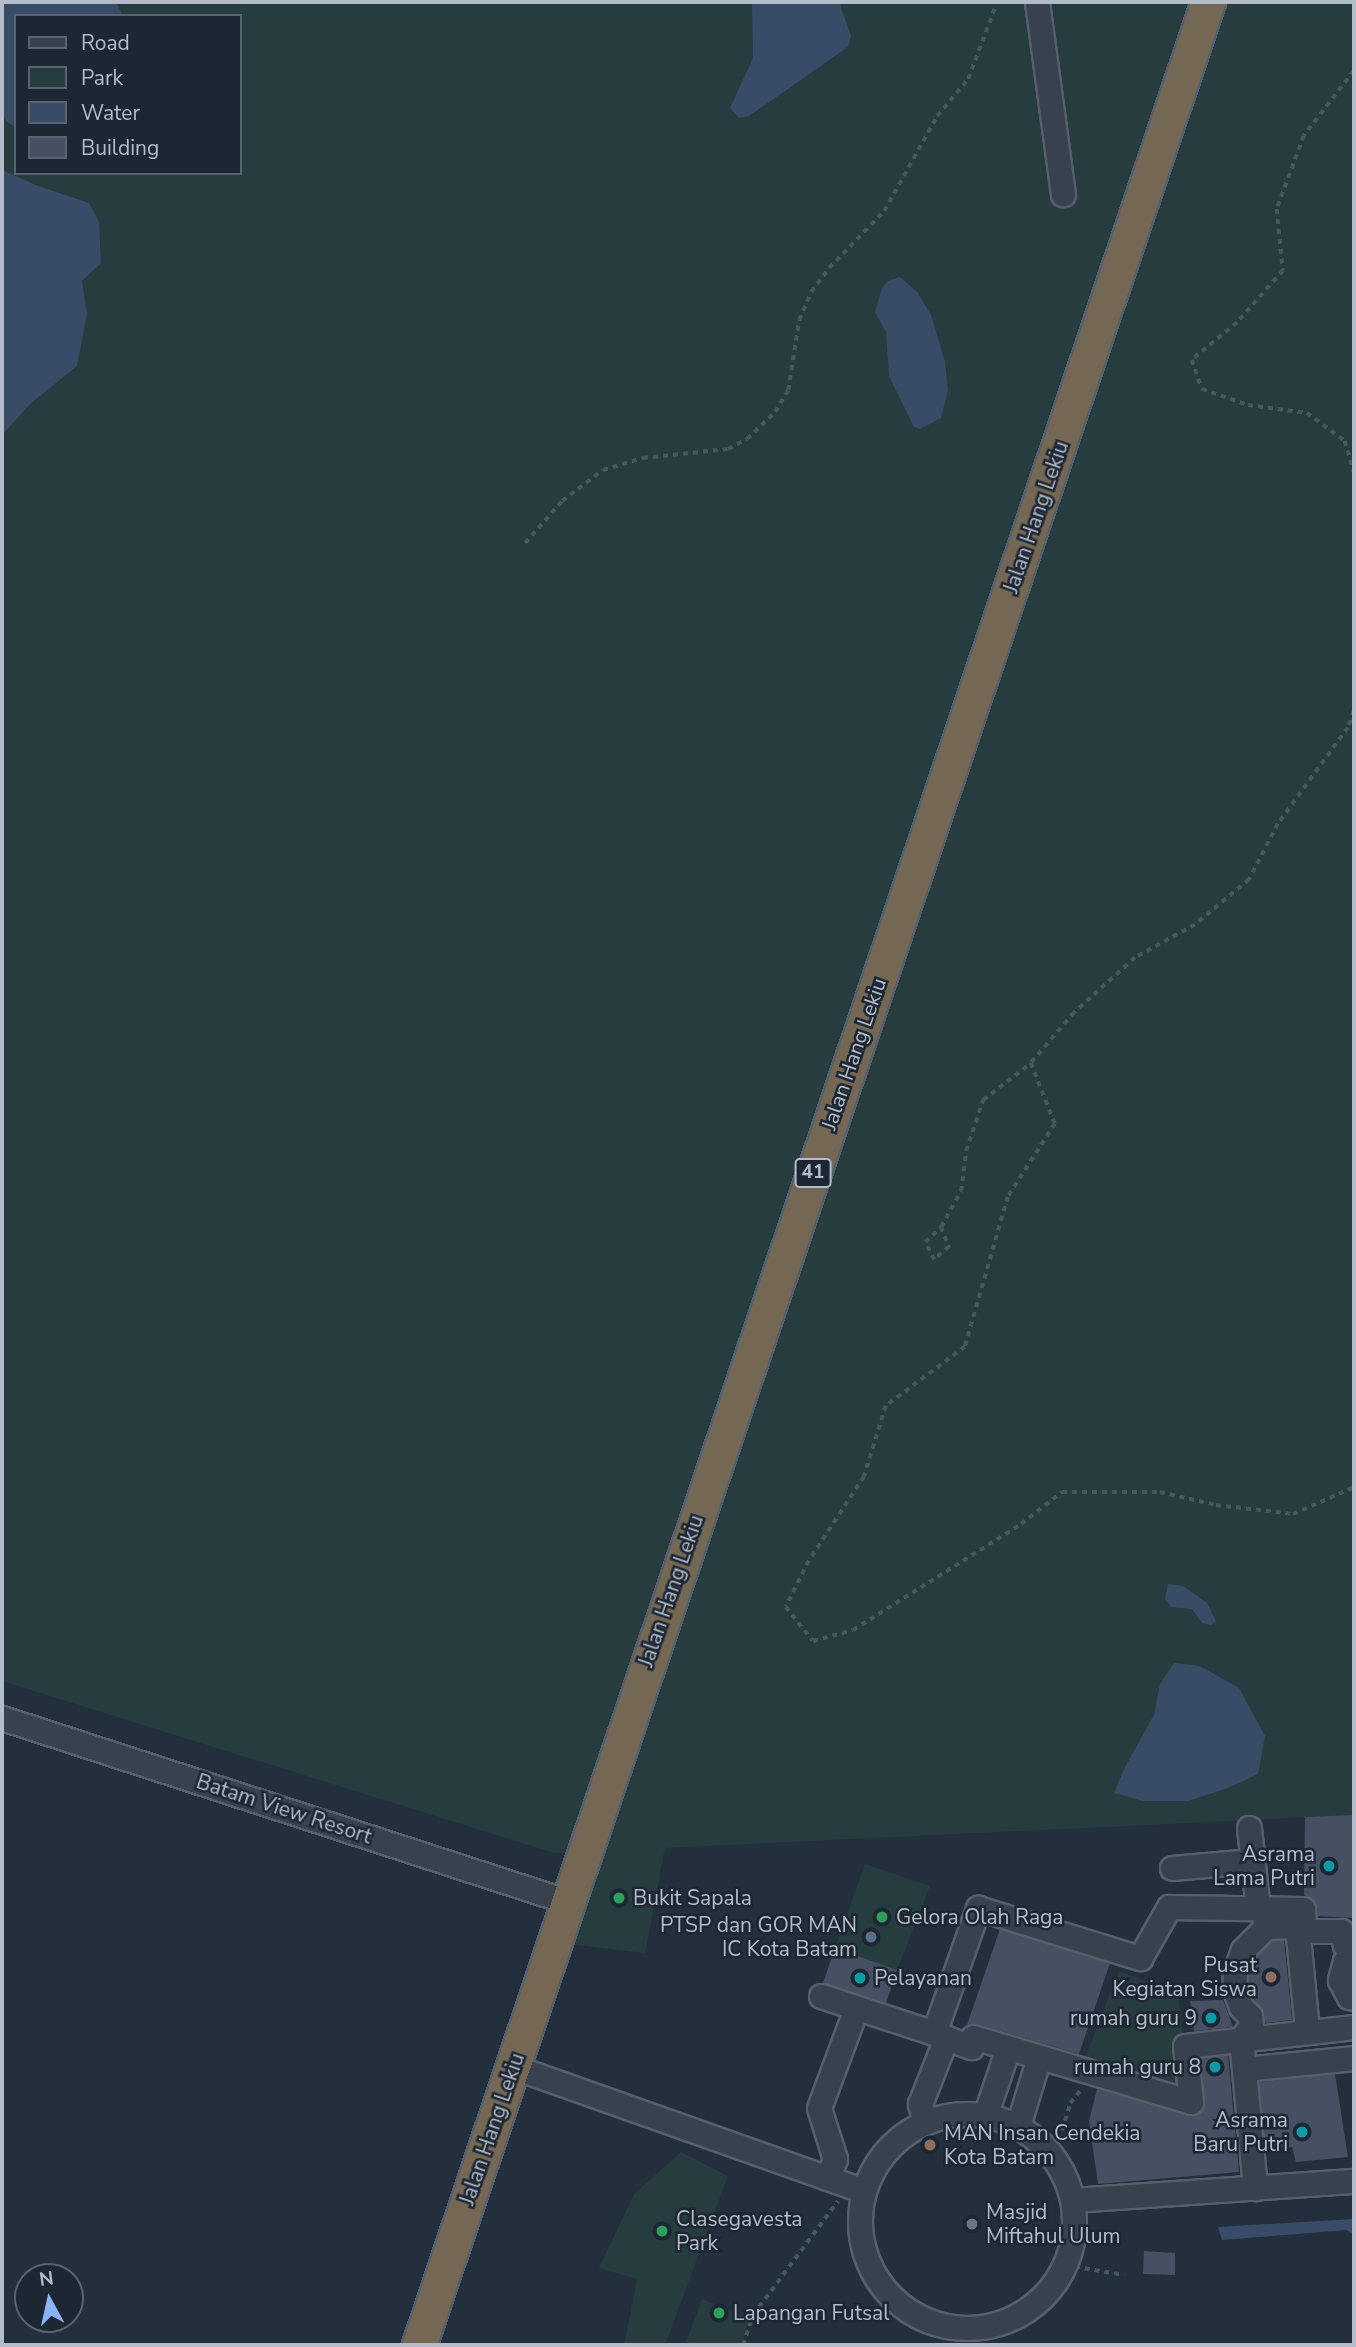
<!DOCTYPE html>
<html>
<head>
<meta charset="utf-8">
<style>
	body { margin:0 }
	#map { position:relative; width:1356px; height:2347px; overflow:hidden; background:#242f3e; font-family:"Nunito Sans",sans-serif }
	div>[style] { position:absolute }
	[style*='--x'] { left:calc(var(--x)*1px); top:calc(var(--y)*1px); width:calc(var(--w)*1px); rotate:calc(var(--a)*1deg) }
	.green>* { inset:0; background:#263c3f }
	.water>* { inset:0; background:#394c67 }
	.building>* { inset:0; background:#455162 }
	.path>* { height:3.5px; margin-top:-1.75px; transform-origin:0; background:repeating-linear-gradient(90deg,#44595c 0 5px,transparent 0 10px) }
	.roads { filter:drop-shadow(2px 0 #565f6c) drop-shadow(-2px 0 #565f6c) drop-shadow(0 2px #565f6c) drop-shadow(0 -2px #565f6c) }
	.minor>* { height:23px; margin:-11.5px; padding:0 11.5px; transform-origin:11.5px; border-radius:11.5px; background:#38414e }
	.minor>.ring { margin:-11.5px; padding:0; box-sizing:content-box; background:none; border:23px solid #38414e; border-radius:50% }
	.highway>* { height:33px; margin:-16.5px; padding:0 16.5px; transform-origin:16.5px; border-radius:16.5px; background:#746855 }
	.dots>* { width:19px; height:19px; translate:-50% -50%; box-sizing:border-box; border:4px solid #1d2633; border-radius:50% }
	span { translate:-50% -50%; white-space:nowrap; text-align:center; line-height:1.15; -webkit-text-stroke:5px #1d2633; paint-order:stroke }
	.shield-label span { padding:2px 5px; background:#1d2633; border:2px solid; border-radius:5px; -webkit-text-stroke-width:0 }
	.shield-label { font-size:19px; color:#b4bcc9; font-weight:700 }
	.street-label { font-size:21px; color:#b4bcc9 }
	.poi-label { font-size:21px; color:#b4bcc9 }
	.right { translate:-100% -50%; text-align:right }
	.left { translate:0 -50%; text-align:left }
	.frame { position:absolute; inset:0; border:4px solid #b4bcc9; pointer-events:none }
	.legend { position:absolute; left:14px; top:14px; width:228px; height:161px; box-sizing:border-box; background:#1d2633; border:2px solid #59626f; margin:0; padding:9px 12px; list-style:none; font-size:21px; color:#b4bcc9 }
	.legend li { display:flex; align-items:center; gap:14px; height:35px }
	.legend b { width:35px; border:2px solid #59626f }
	.north { position:absolute; left:14px; top:2263px; width:70px; height:70px; box-sizing:border-box; background:#1d2633; border:2px solid #59626f; border-radius:50%; rotate:352deg; font-size:19px; font-weight:700; line-height:28px; text-align:center; color:#b4bcc9 }
	.north::after { content:''; display:block; margin:auto; width:24px; height:32px; background:#8ab4f8; clip-path:polygon(50% 0,100% 100%,50% 72%,0 100%) }
</style>
</head>
<body>
<div id="map">
	<div class="green">
		<i style="clip-path:polygon(evenodd,2px 2px,1354px 2px,1354px 1815px,665px 1848px,645px 1953px,568px 1944px,596px 1851px,554px 1853px,2px 1681px,2px 2px,16px 16px,240px 16px,240px 173px,16px 173px,16px 16px)"></i>
		<i style="clip-path:polygon(865px 1864px,930px 1886px,897px 1970px,835px 1948px)"></i>
		<i style="clip-path:polygon(1119px 1971px,1178px 1993px,1190px 2097px,1083px 2063px)"></i>
		<i style="clip-path:polygon(681px 2152px,728px 2176px,665px 2345px,624px 2345px,637px 2279px,599px 2268px,634px 2194px)"></i>
		<i style="clip-path:polygon(702px 2299px,750px 2318px,741px 2345px,685px 2345px)"></i>
	</div>
	<div class="water">
		<i style="clip-path:polygon(2px 2px,116px 2px,123px 16px,16px 16px,16px 128px,6px 121px,2px 112px)"></i>
		<i style="clip-path:polygon(752px 2px,839px 2px,851px 36px,848px 47px,749px 116px,739px 118px,730px 108px,753px 58px)"></i>
		<i style="clip-path:polygon(2px 170px,38px 186px,89px 203px,99px 222px,101px 263px,82px 281px,87px 314px,77px 366px,30px 404px,2px 435px)"></i>
		<i style="clip-path:polygon(900px 277px,917px 292px,931px 315px,945px 362px,948px 390px,941px 418px,920px 429px,914px 427px,889px 376px,886px 332px,875px 312px,882px 288px,888px 281px)"></i>
		<i style="clip-path:polygon(1168px 1584px,1183px 1586px,1207px 1603px,1216px 1621px,1211px 1625px,1202px 1623px,1192px 1609px,1171px 1607px,1165px 1599px)"></i>
		<i style="clip-path:polygon(1174px 1663px,1200px 1666px,1239px 1688px,1265px 1736px,1258px 1774px,1228px 1788px,1188px 1801px,1143px 1801px,1114px 1793px,1125px 1767px,1154px 1715px,1160px 1684px)"></i>
		<i style="clip-path:polygon(1354px 2219px,1354px 2234px,1346px 2230px,1222px 2240px,1218px 2227px)"></i>
	</div>
	<div class="building">
		<i style="clip-path:polygon(1354px 1815px,1354px 1918px,1317px 1916px,1315px 1901px,1304px 1895px,1305px 1817px)"></i>
		<i style="clip-path:polygon(1000px 1929px,1110px 1963px,1079px 2054px,977px 2024px,967px 2025px)"></i>
		<i style="clip-path:polygon(1284px 1940px,1292px 2020px,1266px 2023px,1248px 1986px,1249px 1974px,1255px 1958px,1272px 1941px)"></i>
		<i style="clip-path:polygon(835px 1948px,897px 1970px,886px 2003px,823px 1983px)"></i>
		<i style="clip-path:polygon(1223px 2000px,1233px 2027px,1194px 2031px,1190px 2001px)"></i>
		<i style="clip-path:polygon(1228px 2055px,1239px 2172px,1098px 2184px,1089px 2121px,1097px 2089px,1194px 2116px,1200px 2113px,1205px 2101px,1200px 2058px)"></i>
		<i style="clip-path:polygon(1335px 2074px,1348px 2157px,1296px 2162px,1292px 2147px,1265px 2150px,1259px 2082px)"></i>
		<i style="clip-path:polygon(1144px 2251px,1175px 2253px,1175px 2275px,1143px 2274px)"></i>
	</div>
	<div class="path">
		<i style="--x:1354;--y:71;--w:82;--a:127.6"></i>
		<i style="--x:1304;--y:136;--w:78;--a:110.3"></i>
		<i style="--x:1277;--y:209;--w:62;--a:84.5"></i>
		<i style="--x:1283;--y:271;--w:69;--a:131.5"></i>
		<i style="--x:1237;--y:323;--w:58;--a:140.6"></i>
		<i style="--x:1192;--y:360;--w:31;--a:71"></i>
		<i style="--x:1202;--y:389;--w:49;--a:19.2"></i>
		<i style="--x:1248;--y:405;--w:60;--a:7.7"></i>
		<i style="--x:1307;--y:413;--w:47;--a:36.4"></i>
		<i style="--x:1345;--y:441;--w:32;--a:74"></i>
		<i style="--x:525;--y:543;--w:56;--a:-48.6"></i>
		<i style="--x:562;--y:501;--w:51;--a:-37.1"></i>
		<i style="--x:603;--y:470;--w:42;--a:-16.7"></i>
		<i style="--x:643;--y:458;--w:85;--a:-6"></i>
		<i style="--x:728;--y:449;--w:21;--a:-28"></i>
		<i style="--x:747;--y:439;--w:39;--a:-44"></i>
		<i style="--x:775;--y:412;--w:26;--a:-59"></i>
		<i style="--x:788;--y:390;--w:71;--a:-81.1"></i>
		<i style="--x:799;--y:320;--w:30;--a:-67"></i>
		<i style="--x:811;--y:292;--w:30;--a:-53"></i>
		<i style="--x:829;--y:268;--w:79;--a:-46"></i>
		<i style="--x:884;--y:211;--w:109;--a:-60.8"></i>
		<i style="--x:937;--y:116;--w:48;--a:-50"></i>
		<i style="--x:968;--y:79;--w:82;--a:-69.4"></i>
		<i style="--x:1354;--y:711;--w:18;--a:109"></i>
		<i style="--x:1348;--y:728;--w:119;--a:126.1"></i>
		<i style="--x:1278;--y:824;--w:63;--a:117.4"></i>
		<i style="--x:1249;--y:880;--w:70;--a:140.2"></i>
		<i style="--x:1195;--y:925;--w:68;--a:151.2"></i>
		<i style="--x:1135;--y:958;--w:82;--a:138"></i>
		<i style="--x:1074;--y:1013;--w:66;--a:130.7"></i>
		<i style="--x:1031;--y:1063;--w:66;--a:68.5"></i>
		<i style="--x:1055;--y:1124;--w:87;--a:122.8"></i>
		<i style="--x:1008;--y:1197;--w:156;--a:106"></i>
		<i style="--x:965;--y:1347;--w:99;--a:143.2"></i>
		<i style="--x:886;--y:1406;--w:74;--a:107.2"></i>
		<i style="--x:864;--y:1477;--w:100;--a:123.2"></i>
		<i style="--x:809;--y:1561;--w:51;--a:116.6"></i>
		<i style="--x:786;--y:1607;--w:43;--a:51.5"></i>
		<i style="--x:813;--y:1641;--w:41;--a:-15.4"></i>
		<i style="--x:853;--y:1630;--w:199;--a:-32.2"></i>
		<i style="--x:1021;--y:1524;--w:52;--a:-38"></i>
		<i style="--x:1062;--y:1492;--w:98;--a:0"></i>
		<i style="--x:1160;--y:1492;--w:57;--a:13.1"></i>
		<i style="--x:1216;--y:1505;--w:78;--a:6.7"></i>
		<i style="--x:1293;--y:1514;--w:67;--a:-23.9"></i>
		<i style="--x:941;--y:1227;--w:22;--a:68"></i>
		<i style="--x:949;--y:1247;--w:20;--a:139"></i>
		<i style="--x:934;--y:1260;--w:20;--a:-117"></i>
		<i style="--x:925;--y:1242;--w:22;--a:-43"></i>
		<i style="--x:941;--y:1227;--w:41;--a:-60.9"></i>
		<i style="--x:961;--y:1191;--w:40;--a:-82.9"></i>
		<i style="--x:966;--y:1151;--w:54;--a:-71.6"></i>
		<i style="--x:983;--y:1100;--w:61;--a:-37.6"></i>
		<i style="--x:1047;--y:2149;--w:15;--a:-37"></i>
		<i style="--x:1059;--y:2140;--w:39;--a:-73"></i>
		<i style="--x:1070;--y:2103;--w:19;--a:-51"></i>
		<i style="--x:1065;--y:2265;--w:60;--a:9.6"></i>
		<i style="--x:743;--y:2345;--w:32;--a:-72"></i>
		<i style="--x:753;--y:2315;--w:142;--a:-53.3"></i>
	</div>
	<div class="roads">
		<div class="minor">
			<i style="--x:1037;--y:2;--w:194;--a:82.3"></i>
			<i style="--x:2;--y:1718;--w:593;--a:17.98"></i>
			<i style="--x:1249;--y:1828;--w:73;--a:83.7"></i>
			<i style="--x:1257;--y:1901;--w:9;--a:49"></i>
			<i style="--x:1263;--y:1908;--w:19;--a:81"></i>
			<i style="--x:1266;--y:1927;--w:33;--a:135"></i>
			<i style="--x:1243;--y:1950;--w:22;--a:111"></i>
			<i style="--x:1235;--y:1971;--w:17;--a:93"></i>
			<i style="--x:1234;--y:1988;--w:20;--a:70"></i>
			<i style="--x:1241;--y:2007;--w:13;--a:45"></i>
			<i style="--x:1250;--y:2016;--w:10;--a:84"></i>
			<i style="--x:1251;--y:2026;--w:16;--a:128"></i>
			<i style="--x:1241;--y:2039;--w:150;--a:84.6"></i>
			<i style="--x:1172;--y:1868;--w:80;--a:-5"></i>
			<i style="--x:1266;--y:1927;--w:31;--a:-2"></i>
			<i style="--x:1297;--y:1926;--w:93;--a:84.5"></i>
			<i style="--x:1354;--y:1953;--w:12;--a:138"></i>
			<i style="--x:1345;--y:1961;--w:20;--a:105"></i>
			<i style="--x:1340;--y:1980;--w:19;--a:62"></i>
			<i style="--x:1349;--y:1997;--w:5;--a:11"></i>
			<i style="--x:821;--y:1996;--w:119;--a:18.1"></i>
			<i style="--x:934;--y:2033;--w:133;--a:-70.6"></i>
			<i style="--x:978;--y:1908;--w:170;--a:17.2"></i>
			<i style="--x:1140;--y:1958;--w:59;--a:-60.4"></i>
			<i style="--x:1169;--y:1907;--w:134;--a:0.9"></i>
			<i style="--x:1303;--y:1909;--w:22;--a:87"></i>
			<i style="--x:1304;--y:1931;--w:37;--a:0"></i>
			<i style="--x:1341;--y:1931;--w:15;--a:74"></i>
			<i style="--x:1345;--y:1945;--w:9;--a:-6"></i>
			<i style="--x:934;--y:2033;--w:40;--a:21"></i>
			<i style="--x:971;--y:2047;--w:10;--a:-79"></i>
			<i style="--x:973;--y:2037;--w:227;--a:16.6"></i>
			<i style="--x:1191;--y:2102;--w:56;--a:-96.1"></i>
			<i style="--x:1185;--y:2046;--w:170;--a:-6.4"></i>
			<i style="--x:514;--y:2067;--w:371;--a:19.5"></i>
			<i style="--x:1244;--y:2069;--w:111;--a:-5.7"></i>
			<i class="ring" style="left:860px;top:2114px;width:191px;height:191px"></i>
			<i style="--x:985;--y:2116;--w:72;--a:-71.3"></i>
			<i style="--x:925;--y:2122;--w:19;--a:-106"></i>
			<i style="--x:920;--y:2104;--w:71;--a:-68.5"></i>
			<i style="--x:1018;--y:2126;--w:72;--a:-73.1"></i>
			<i style="--x:827;--y:2178;--w:21;--a:-67"></i>
			<i style="--x:835;--y:2159;--w:53;--a:-107.4"></i>
			<i style="--x:819;--y:2108;--w:100;--a:-69.6"></i>
			<i style="--x:1073;--y:2200;--w:282;--a:-3.9"></i>
		</div>
		<div class="highway">
			<i style="--x:419;--y:2345;--w:2472;--a:-71.39"></i>
		</div>
	</div>
	<div class="dots">
		<i style="left:1329px;top:1866px;background:#0f9aa8"></i>
		<i style="left:619px;top:1898px;background:#2e9e5b"></i>
		<i style="left:882px;top:1917px;background:#2e9e5b"></i>
		<i style="left:871px;top:1937px;background:#5c6f8a"></i>
		<i style="left:1271px;top:1977px;background:#8d6e63"></i>
		<i style="left:860px;top:1978px;background:#0f9aa8"></i>
		<i style="left:1211px;top:2018px;background:#0f9aa8"></i>
		<i style="left:1215px;top:2067px;background:#0f9aa8"></i>
		<i style="left:1302px;top:2132px;background:#0f9aa8"></i>
		<i style="left:930px;top:2145px;background:#8d6e63"></i>
		<i style="left:972px;top:2224px;background:#6b7280"></i>
		<i style="left:662px;top:2231px;background:#2e9e5b"></i>
		<i style="left:719px;top:2313px;background:#2e9e5b"></i>
	</div>
	<div class="shield-label">
		<span style="left:813px;top:1173px">41</span>
	</div>
	<div class="street-label">
		<span style="left:1036px;top:517px;rotate:-71deg">Jalan Hang Lekiu</span>
		<span style="left:854px;top:1054px;rotate:-71deg">Jalan Hang Lekiu</span>
		<span style="left:671px;top:1591px;rotate:-71deg">Jalan Hang Lekiu</span>
		<span style="left:284px;top:1809px;rotate:18deg">Batam View Resort</span>
		<span style="left:492px;top:2129px;rotate:-71deg">Jalan Hang Lekiu</span>
	</div>
	<div class="poi-label">
		<span class="right" style="left:1315px;top:1866px">Asrama<br>Lama Putri</span>
		<span class="left" style="left:633px;top:1898px">Bukit Sapala</span>
		<span class="left" style="left:896px;top:1917px">Gelora Olah Raga</span>
		<span class="right" style="left:857px;top:1937px">PTSP dan GOR MAN<br>IC Kota Batam</span>
		<span class="right" style="left:1257px;top:1977px">Pusat<br>Kegiatan Siswa</span>
		<span class="left" style="left:874px;top:1978px">Pelayanan</span>
		<span class="right" style="left:1197px;top:2018px">rumah guru 9</span>
		<span class="right" style="left:1201px;top:2067px">rumah guru 8</span>
		<span class="right" style="left:1288px;top:2132px">Asrama<br>Baru Putri</span>
		<span class="left" style="left:944px;top:2145px">MAN Insan Cendekia<br>Kota Batam</span>
		<span class="left" style="left:986px;top:2224px">Masjid<br>Miftahul Ulum</span>
		<span class="left" style="left:676px;top:2231px">Clasegavesta<br>Park</span>
		<span class="left" style="left:733px;top:2313px">Lapangan Futsal</span>
	</div>
	<div class="frame"></div>
	<ul class="legend">
	<li><b style="height:9px;background:#38414e"></b>Road</li>
	<li><b style="height:19px;background:#263c3f"></b>Park</li>
	<li><b style="height:19px;background:#394c67"></b>Water</li>
	<li><b style="height:19px;background:#455162"></b>Building</li>
	</ul>
	<div class="north">N</div>
</div>
</body>
</html>
